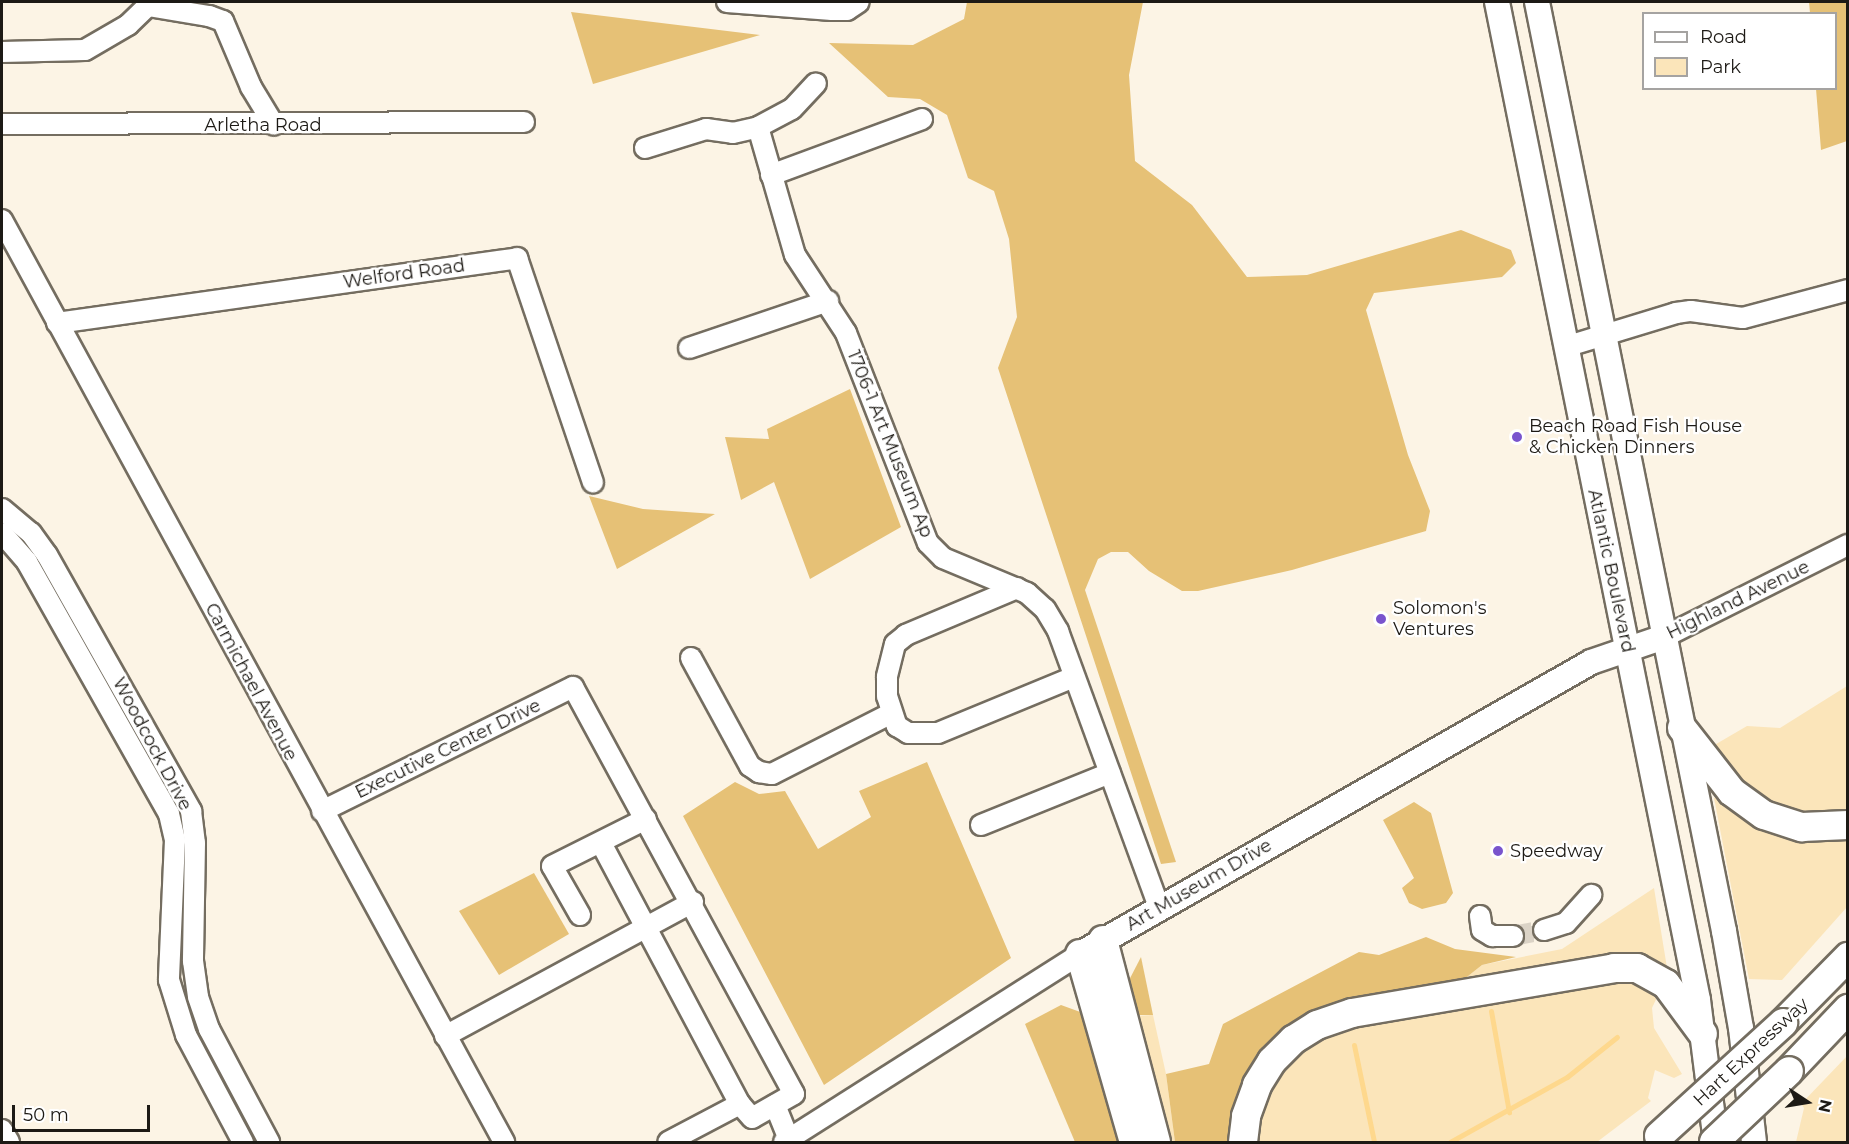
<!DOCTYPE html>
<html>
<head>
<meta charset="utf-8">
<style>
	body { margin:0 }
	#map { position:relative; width:1849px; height:1144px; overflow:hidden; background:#fcf4e5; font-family:Montserrat,sans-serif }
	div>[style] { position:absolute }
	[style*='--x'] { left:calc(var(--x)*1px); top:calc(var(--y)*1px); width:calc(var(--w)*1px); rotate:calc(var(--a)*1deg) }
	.green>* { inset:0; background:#fbe5ba }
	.forest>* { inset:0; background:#e6c176 }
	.stream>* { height:5px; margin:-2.5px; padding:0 2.5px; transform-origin:2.5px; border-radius:2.5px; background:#fed88d }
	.minor-tunnel>* { height:20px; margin-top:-10px; transform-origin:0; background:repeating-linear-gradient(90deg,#dbd3c6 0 20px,transparent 0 30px) }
	.roads { filter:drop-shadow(2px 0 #746d60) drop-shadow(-2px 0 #746d60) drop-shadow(0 2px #746d60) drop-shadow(0 -2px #746d60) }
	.minor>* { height:20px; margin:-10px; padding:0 10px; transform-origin:10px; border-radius:10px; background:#fff }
	.major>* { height:24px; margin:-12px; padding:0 12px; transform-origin:12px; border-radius:12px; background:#fff }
	.highway>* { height:28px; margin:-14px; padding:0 14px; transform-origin:14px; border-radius:14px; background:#fff }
	.bridges { filter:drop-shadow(2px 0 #746d60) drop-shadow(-2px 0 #746d60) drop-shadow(0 2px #746d60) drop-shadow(0 -2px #746d60) }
	.highway-bridge>* { height:28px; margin:-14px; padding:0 14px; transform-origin:14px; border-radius:14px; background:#fff }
	.dots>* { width:16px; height:16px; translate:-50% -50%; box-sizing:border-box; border:3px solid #fff; border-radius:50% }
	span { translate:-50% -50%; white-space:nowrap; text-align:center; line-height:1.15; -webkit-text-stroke:4.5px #fff; paint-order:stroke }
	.street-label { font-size:18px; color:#1d1a15 }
	.poi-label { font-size:18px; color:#1d1a15 }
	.left { translate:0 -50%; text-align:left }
	.frame { position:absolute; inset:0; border:3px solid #1d1a15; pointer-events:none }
	.legend { position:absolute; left:1642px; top:12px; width:195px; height:78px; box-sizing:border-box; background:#fff; border:2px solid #a5a3a1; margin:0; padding:8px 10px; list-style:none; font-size:18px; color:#1d1a15 }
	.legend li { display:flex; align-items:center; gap:12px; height:30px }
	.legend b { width:30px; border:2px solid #a5a3a1 }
	.north { position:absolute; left:1777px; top:1072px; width:60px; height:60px; -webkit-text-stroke:4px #fff; paint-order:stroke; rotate:102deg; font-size:16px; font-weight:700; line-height:24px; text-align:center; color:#1d1a15 }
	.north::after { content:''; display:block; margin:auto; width:21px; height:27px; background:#1d1a15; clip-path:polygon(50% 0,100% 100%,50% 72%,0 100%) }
	.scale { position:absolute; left:12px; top:1105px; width:138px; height:27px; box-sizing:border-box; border:3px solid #1d1a15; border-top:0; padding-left:8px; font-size:18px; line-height:21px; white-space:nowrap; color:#1d1a15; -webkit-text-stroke:4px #fff; paint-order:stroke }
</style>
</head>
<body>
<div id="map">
	<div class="green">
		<i style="clip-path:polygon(1847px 686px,1847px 816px,1805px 819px,1750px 796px,1711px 747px,1747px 726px,1780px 728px)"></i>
		<i style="clip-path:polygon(1724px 796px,1847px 833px,1847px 907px,1782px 980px,1749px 979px,1714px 798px)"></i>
		<i style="clip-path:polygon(1654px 888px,1668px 974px,1458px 984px,1482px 965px,1562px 949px)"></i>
		<i style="clip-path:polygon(1620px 976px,1659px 993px,1652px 1008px,1654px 1028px,1682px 1074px,1674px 1078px,1655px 1070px,1648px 1098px,1651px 1101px,1597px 1142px,1252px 1142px,1256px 1111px,1293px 1052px,1349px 1022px)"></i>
		<i style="clip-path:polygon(1153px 1015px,1166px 1074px,1175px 1142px,1167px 1142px,1134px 1016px)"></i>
		<i style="clip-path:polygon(1847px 1056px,1847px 1142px,1796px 1142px,1804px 1108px,1801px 1104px)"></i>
	</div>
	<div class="forest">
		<i style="clip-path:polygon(967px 2px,1143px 2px,1129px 75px,1135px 161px,1192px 205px,1247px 277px,1307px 275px,1461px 230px,1511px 250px,1516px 263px,1502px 277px,1374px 293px,1366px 310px,1408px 455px,1430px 511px,1426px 531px,1292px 570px,1198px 591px,1182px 591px,1149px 571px,1128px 552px,1111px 552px,1098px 559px,1085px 590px,1176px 862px,1161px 864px,998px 368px,1017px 317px,1009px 239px,994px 191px,968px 178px,947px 115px,920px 99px,888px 97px,829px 43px,913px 45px,964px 19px)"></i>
		<i style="clip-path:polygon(1809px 2px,1847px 2px,1847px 141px,1821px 150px,1816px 89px,1836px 88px,1836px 14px,1810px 13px)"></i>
		<i style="clip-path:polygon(571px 12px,760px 35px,593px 84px)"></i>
		<i style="clip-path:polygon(850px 389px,901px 527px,810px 579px,774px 482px,741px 500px,725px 437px,769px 439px,767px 429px)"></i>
		<i style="clip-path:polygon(589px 496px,643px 509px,715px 514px,617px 569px)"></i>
		<i style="clip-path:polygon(927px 762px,1011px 958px,824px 1085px,683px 816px,735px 782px,759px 794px,785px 791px,818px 849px,871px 817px,859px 791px)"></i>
		<i style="clip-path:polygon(1414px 802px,1431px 813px,1453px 893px,1446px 903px,1422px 909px,1409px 903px,1402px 888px,1414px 878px,1383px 820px)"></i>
		<i style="clip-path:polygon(534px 873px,569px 934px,499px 975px,459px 911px)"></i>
		<i style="clip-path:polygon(1426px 937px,1455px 949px,1516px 957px,1482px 965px,1458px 984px,1309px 1021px,1237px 1142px,1175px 1142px,1166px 1074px,1209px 1064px,1223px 1024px,1359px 952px,1379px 955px)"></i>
		<i style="clip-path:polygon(1141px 957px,1153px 1015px,1134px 1015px,1126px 986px)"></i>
		<i style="clip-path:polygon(1061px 1005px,1083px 1013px,1128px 1142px,1075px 1142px,1025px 1024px)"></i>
	</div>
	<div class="stream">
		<i style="--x:1491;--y:1011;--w:103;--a:79.9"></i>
		<i style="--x:1354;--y:1045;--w:99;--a:78.3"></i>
		<i style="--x:1450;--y:1142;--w:134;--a:-29.1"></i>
		<i style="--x:1567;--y:1077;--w:64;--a:-38.7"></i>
	</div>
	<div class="minor-tunnel">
		<i style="--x:1513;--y:936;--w:32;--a:-11"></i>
	</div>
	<div class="roads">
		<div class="minor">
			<i style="--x:727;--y:2;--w:105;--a:4.4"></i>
			<i style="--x:832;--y:10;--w:15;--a:0"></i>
			<i style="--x:847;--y:10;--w:14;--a:-34"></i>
			<i style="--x:2;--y:52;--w:83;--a:-1.4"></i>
			<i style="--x:85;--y:50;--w:50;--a:-30.2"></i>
			<i style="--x:128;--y:25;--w:28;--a:-44"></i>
			<i style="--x:148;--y:6;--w:62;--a:9.3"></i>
			<i style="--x:209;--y:16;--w:15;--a:20"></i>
			<i style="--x:223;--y:21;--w:72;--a:67"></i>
			<i style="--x:251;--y:87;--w:44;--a:58.8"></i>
			<i style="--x:2;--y:124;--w:522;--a:-0.22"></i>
			<i style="--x:758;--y:127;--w:133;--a:73.9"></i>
			<i style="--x:795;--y:255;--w:93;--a:56.8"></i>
			<i style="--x:846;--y:333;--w:225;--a:68.7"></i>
			<i style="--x:928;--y:543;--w:21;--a:45"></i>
			<i style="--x:943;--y:558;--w:91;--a:22.6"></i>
			<i style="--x:1027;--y:593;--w:24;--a:42"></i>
			<i style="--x:1045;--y:609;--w:26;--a:59"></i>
			<i style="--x:1058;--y:631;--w:294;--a:69.9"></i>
			<i style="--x:645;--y:148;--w:64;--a:-17.3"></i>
			<i style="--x:706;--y:129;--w:27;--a:8"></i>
			<i style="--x:733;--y:133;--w:26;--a:-13"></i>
			<i style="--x:758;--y:127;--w:38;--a:-28"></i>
			<i style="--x:792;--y:109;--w:35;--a:-47"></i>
			<i style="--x:771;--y:175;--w:161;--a:-20.3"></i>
			<i style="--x:2;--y:220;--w:1050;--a:61.43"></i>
			<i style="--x:57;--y:323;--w:465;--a:-8"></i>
			<i style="--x:517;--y:258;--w:237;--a:71.3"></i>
			<i style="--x:1565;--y:347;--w:116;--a:-17"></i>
			<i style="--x:1676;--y:313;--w:15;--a:-8"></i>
			<i style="--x:1691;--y:311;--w:52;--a:7.7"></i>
			<i style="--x:1743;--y:318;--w:109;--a:-14.9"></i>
			<i style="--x:689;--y:348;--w:147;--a:-18.7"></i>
			<i style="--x:2;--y:509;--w:38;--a:40"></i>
			<i style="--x:31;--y:533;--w:27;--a:54"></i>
			<i style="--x:47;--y:555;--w:294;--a:60.6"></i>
			<i style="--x:191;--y:811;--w:32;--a:83"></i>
			<i style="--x:195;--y:843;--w:118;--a:91"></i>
			<i style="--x:193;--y:961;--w:36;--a:82"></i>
			<i style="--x:198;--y:997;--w:34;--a:71"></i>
			<i style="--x:209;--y:1029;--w:128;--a:62"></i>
			<i style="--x:2;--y:533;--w:38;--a:49"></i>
			<i style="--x:27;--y:562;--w:289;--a:60.6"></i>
			<i style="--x:169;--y:814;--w:27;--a:77"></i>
			<i style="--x:175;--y:840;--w:140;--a:92.5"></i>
			<i style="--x:169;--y:980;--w:58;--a:72.8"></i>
			<i style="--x:186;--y:1035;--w:121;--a:62"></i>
			<i style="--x:1017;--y:588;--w:121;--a:157.1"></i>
			<i style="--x:906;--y:635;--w:14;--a:141"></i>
			<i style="--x:895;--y:644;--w:34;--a:104"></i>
			<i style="--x:887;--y:677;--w:19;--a:90"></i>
			<i style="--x:887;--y:696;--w:32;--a:72"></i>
			<i style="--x:897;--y:726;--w:13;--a:32"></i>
			<i style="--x:908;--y:733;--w:30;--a:0"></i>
			<i style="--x:938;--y:733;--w:147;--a:-22.4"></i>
			<i style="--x:1664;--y:637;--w:206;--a:-26.6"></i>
			<i style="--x:691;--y:658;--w:123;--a:61.4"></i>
			<i style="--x:750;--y:766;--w:11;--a:34"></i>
			<i style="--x:759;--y:772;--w:13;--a:9"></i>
			<i style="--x:772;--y:774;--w:132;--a:-27"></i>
			<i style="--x:322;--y:811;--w:280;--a:-26.3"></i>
			<i style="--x:573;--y:687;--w:463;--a:61.5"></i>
			<i style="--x:794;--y:1094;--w:48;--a:150.3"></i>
			<i style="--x:752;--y:1118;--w:18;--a:-131"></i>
			<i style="--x:981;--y:825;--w:139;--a:-22"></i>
			<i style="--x:601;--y:843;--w:296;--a:62"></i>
			<i style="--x:740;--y:1104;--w:81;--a:152.2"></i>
			<i style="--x:580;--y:915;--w:56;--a:-119.7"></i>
			<i style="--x:552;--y:866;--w:105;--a:-26.6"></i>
			<i style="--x:1480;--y:916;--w:14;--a:82"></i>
			<i style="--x:1482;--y:930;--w:12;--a:31"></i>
			<i style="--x:1492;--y:936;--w:21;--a:0"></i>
			<i style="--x:1544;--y:930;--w:23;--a:-18"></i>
			<i style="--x:1566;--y:923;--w:38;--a:-48"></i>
			<i style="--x:445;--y:1036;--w:282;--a:-28.4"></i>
			<i style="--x:775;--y:1105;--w:37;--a:68"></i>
			<i style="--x:2;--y:1130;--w:14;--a:60"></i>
			<i style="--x:784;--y:1142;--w:351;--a:-32.4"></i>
		</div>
		<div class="major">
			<i style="--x:1497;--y:2;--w:1018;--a:78.61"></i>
			<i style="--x:1698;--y:1000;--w:143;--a:82.8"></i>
			<i style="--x:1537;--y:2;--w:948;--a:78.62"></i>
			<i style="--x:1724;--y:931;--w:98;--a:80.1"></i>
			<i style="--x:1741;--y:1028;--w:115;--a:83.5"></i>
			<i style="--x:1087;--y:950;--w:580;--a:-29.74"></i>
			<i style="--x:1591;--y:662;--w:77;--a:-18.9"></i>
		</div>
		<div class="highway">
			<i style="--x:1682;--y:728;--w:81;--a:52"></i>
			<i style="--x:1732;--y:792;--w:39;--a:36"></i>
			<i style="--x:1764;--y:815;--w:40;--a:18"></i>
			<i style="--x:1802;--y:827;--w:46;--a:-2.5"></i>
			<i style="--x:1103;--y:940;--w:209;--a:75.3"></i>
			<i style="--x:1080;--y:954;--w:196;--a:74"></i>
			<i style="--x:1783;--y:1023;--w:93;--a:-45.4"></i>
			<i style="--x:1789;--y:1071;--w:86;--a:-46.4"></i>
			<i style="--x:1243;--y:1142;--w:26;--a:-83"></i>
			<i style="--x:1246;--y:1116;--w:33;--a:-70"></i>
			<i style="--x:1257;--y:1085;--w:28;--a:-58"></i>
			<i style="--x:1272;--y:1061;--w:30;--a:-45"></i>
			<i style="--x:1293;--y:1040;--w:28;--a:-32"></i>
			<i style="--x:1317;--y:1025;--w:37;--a:-19"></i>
			<i style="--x:1352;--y:1013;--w:266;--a:-9.7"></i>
			<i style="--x:1614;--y:968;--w:23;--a:0"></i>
			<i style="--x:1637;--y:968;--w:33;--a:29"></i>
			<i style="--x:1666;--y:984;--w:62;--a:53.5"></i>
		</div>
	</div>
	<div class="bridges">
		<div class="highway-bridge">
			<i style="--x:1659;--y:1136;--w:168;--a:-42.3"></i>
			<i style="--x:1714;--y:1142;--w:103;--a:-43.4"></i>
		</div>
	</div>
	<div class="dots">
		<i style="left:1517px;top:437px;background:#7954cd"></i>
		<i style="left:1381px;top:619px;background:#7954cd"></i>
		<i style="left:1498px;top:851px;background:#7954cd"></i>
	</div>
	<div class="street-label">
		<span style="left:263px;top:125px">Arletha Road</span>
		<span style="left:404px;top:274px;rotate:-8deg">Welford Road</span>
		<span style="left:890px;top:444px;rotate:68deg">1706-1 Art Museum Ap</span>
		<span style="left:1611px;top:571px;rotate:78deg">Atlantic Boulevard</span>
		<span style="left:1738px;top:600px;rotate:-26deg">Highland Avenue</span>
		<span style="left:251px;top:682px;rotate:62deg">Carmichael Avenue</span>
		<span style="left:152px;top:744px;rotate:62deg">Woodcock Drive</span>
		<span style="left:448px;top:749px;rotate:-26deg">Executive Center Drive</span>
		<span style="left:1199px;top:885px;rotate:-30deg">Art Museum Drive</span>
		<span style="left:1751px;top:1052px;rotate:-43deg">Hart Expressway</span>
	</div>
	<div class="poi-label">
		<span class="left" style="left:1529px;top:437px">Beach Road Fish House<br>&amp; Chicken Dinners</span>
		<span class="left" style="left:1393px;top:619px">Solomon's<br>Ventures</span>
		<span class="left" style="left:1510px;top:851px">Speedway</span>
	</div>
	<div class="frame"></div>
	<ul class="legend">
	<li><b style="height:8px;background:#fff"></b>Road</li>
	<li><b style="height:16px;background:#fbe5ba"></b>Park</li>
	</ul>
	<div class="north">N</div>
	<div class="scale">50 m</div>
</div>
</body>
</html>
